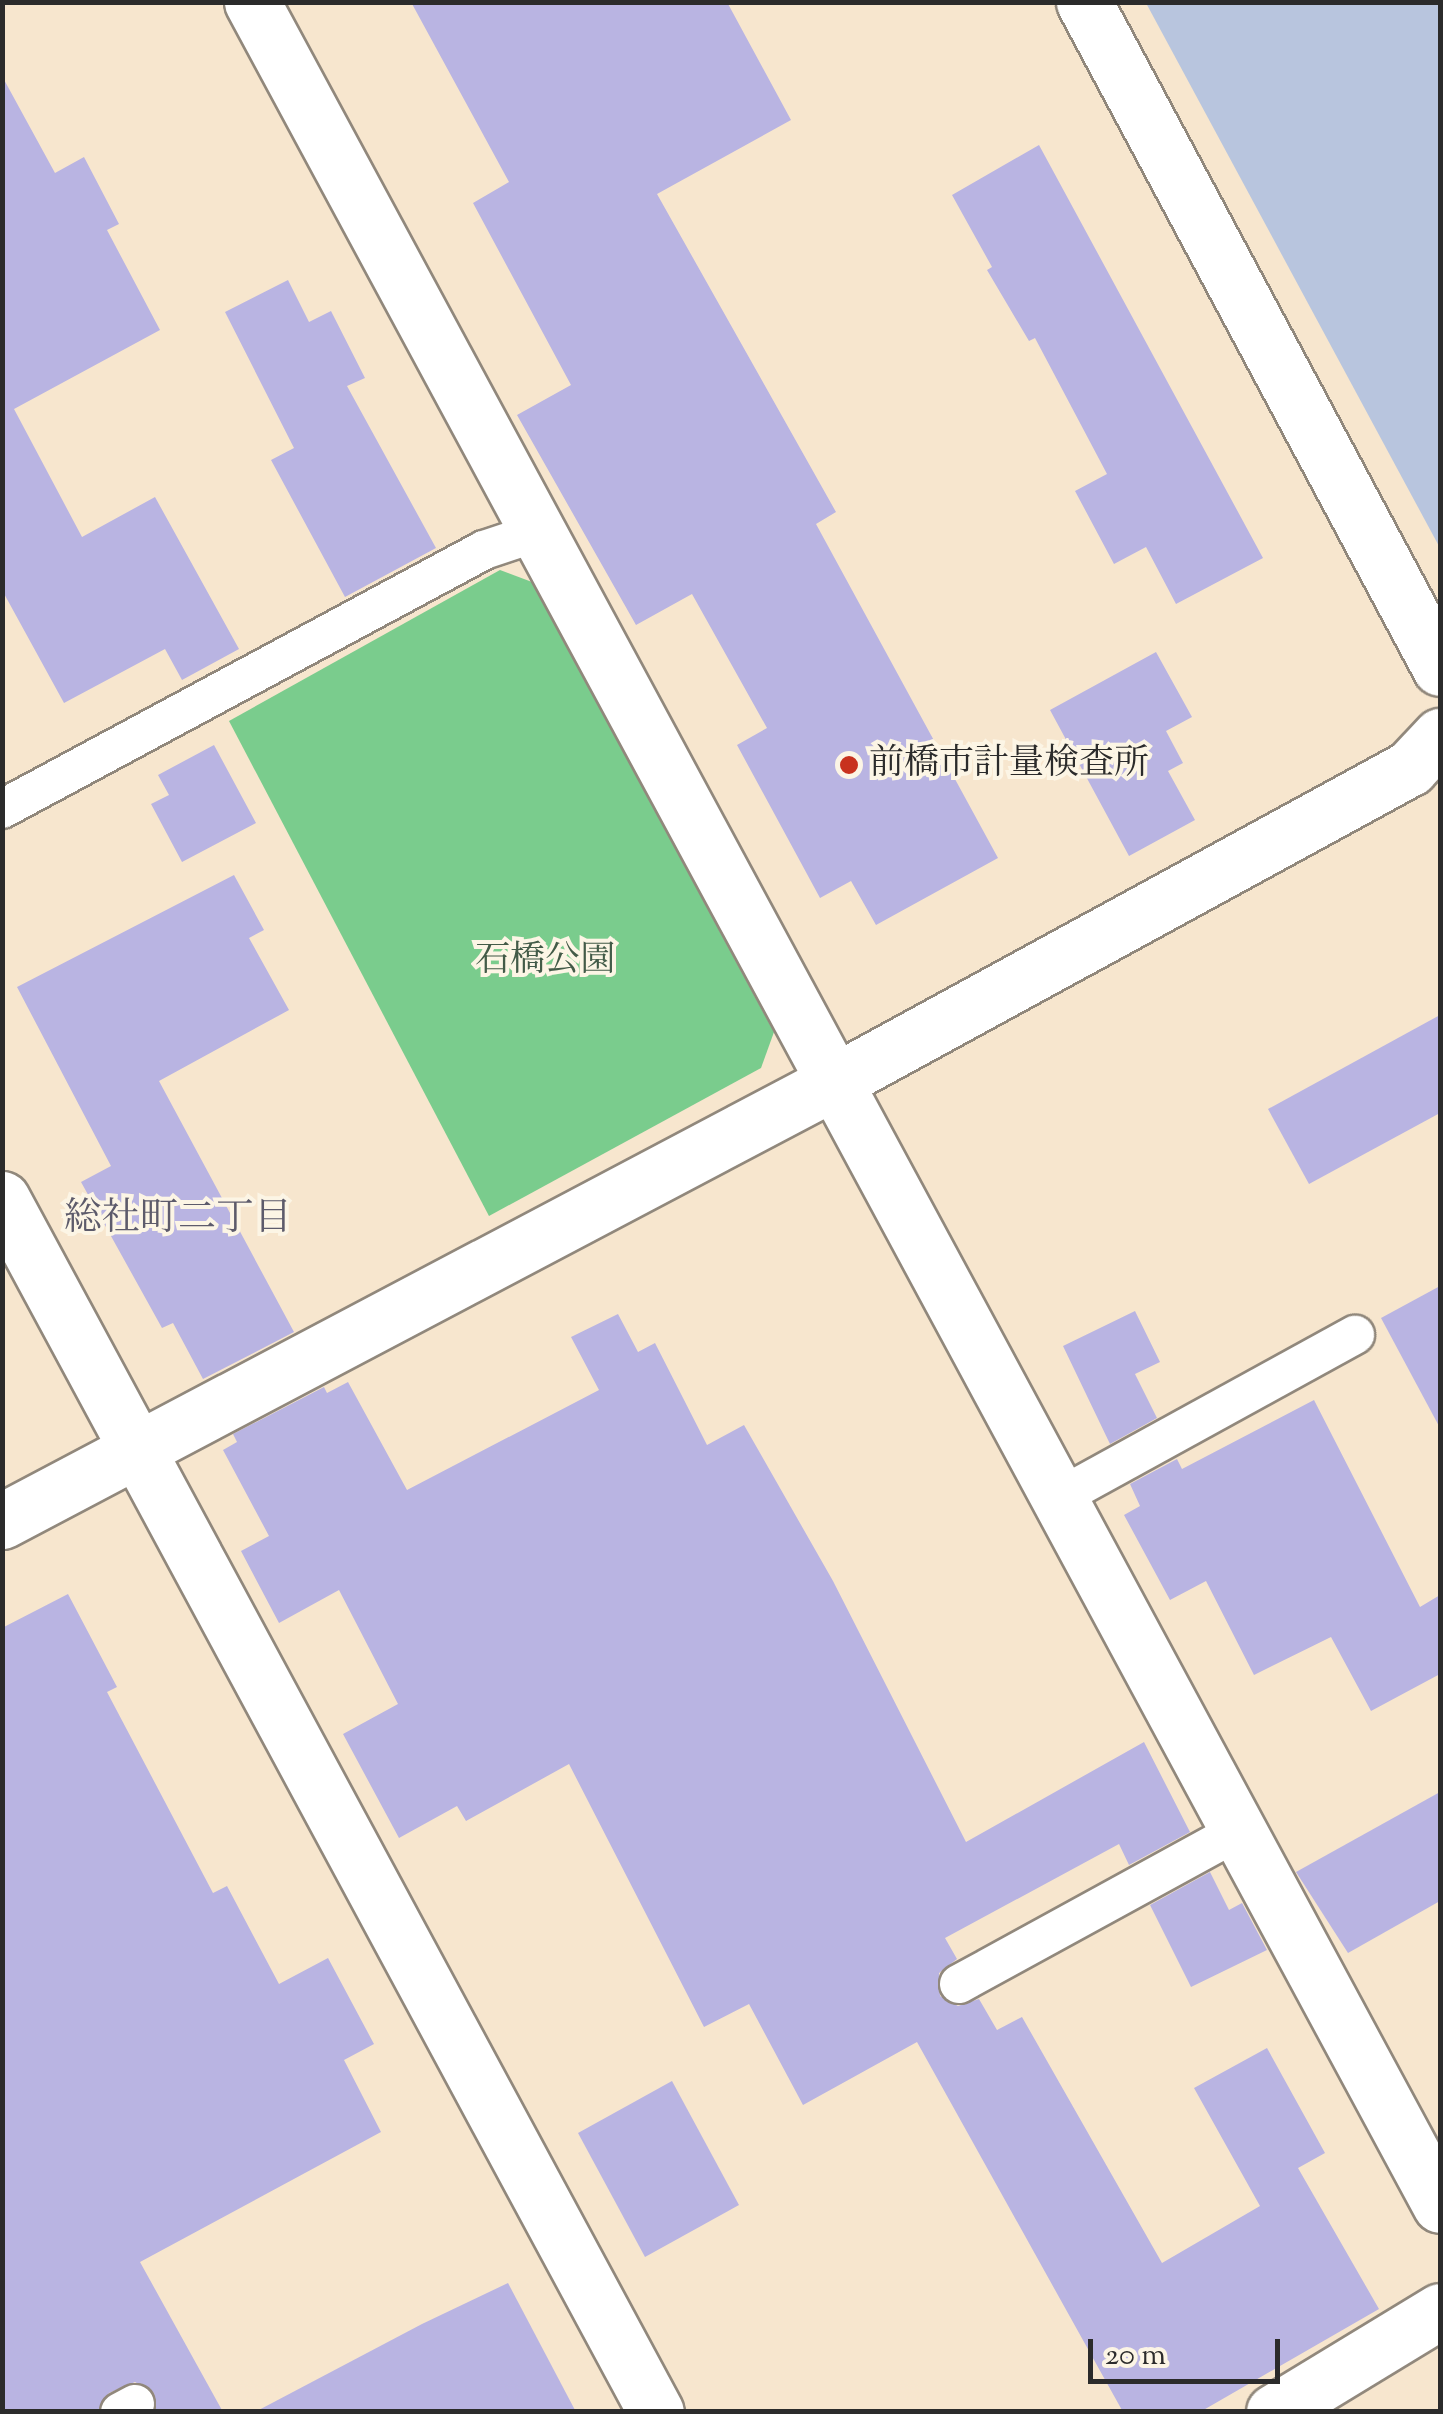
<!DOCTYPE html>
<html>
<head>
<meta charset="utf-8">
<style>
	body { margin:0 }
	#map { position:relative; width:1443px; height:2414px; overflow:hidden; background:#f7e6ce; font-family:"Sorts Mill Goudy","Noto Serif JP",serif }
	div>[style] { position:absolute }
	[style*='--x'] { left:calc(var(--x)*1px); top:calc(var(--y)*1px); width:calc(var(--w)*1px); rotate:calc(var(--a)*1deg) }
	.industrial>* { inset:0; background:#b8c5de }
	.green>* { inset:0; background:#7acc8d }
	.building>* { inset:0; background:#b9b4e2 }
	.roads { filter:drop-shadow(2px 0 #91887c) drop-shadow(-2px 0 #91887c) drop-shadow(0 2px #91887c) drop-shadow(0 -2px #91887c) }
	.service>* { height:38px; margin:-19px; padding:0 19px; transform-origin:19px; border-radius:19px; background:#fff }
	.minor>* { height:55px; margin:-27.5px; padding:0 27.5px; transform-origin:27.5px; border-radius:27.5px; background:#fff }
	.tertiary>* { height:55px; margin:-27.5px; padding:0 27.5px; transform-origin:27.5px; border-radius:27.5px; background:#fff }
	.dots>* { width:28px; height:28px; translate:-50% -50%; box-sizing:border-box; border:5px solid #fcf5e5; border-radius:50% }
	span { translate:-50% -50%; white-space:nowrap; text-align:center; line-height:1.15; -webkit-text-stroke:8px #fcf5e5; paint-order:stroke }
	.poi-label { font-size:35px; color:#2b2b2b }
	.left { translate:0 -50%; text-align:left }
	.park-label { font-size:35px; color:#435b48 }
	.neighbourhood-label { font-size:38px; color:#5d5b6b }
	.frame { position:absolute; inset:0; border:5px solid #2b2b2b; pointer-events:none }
	.scale { position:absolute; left:1088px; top:2339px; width:192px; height:45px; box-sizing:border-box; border:5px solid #2b2b2b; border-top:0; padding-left:12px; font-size:30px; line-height:35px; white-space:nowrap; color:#2b2b2b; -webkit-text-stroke:8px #fcf5e5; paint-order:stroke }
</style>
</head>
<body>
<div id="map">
	<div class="industrial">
		<i style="clip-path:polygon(1146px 3px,1440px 3px,1440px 548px)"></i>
	</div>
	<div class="green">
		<i style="clip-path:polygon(500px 570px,532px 582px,774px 1032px,761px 1068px,489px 1216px,229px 721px)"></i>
	</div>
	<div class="building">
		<i style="clip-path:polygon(411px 2px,727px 2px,791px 120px,657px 194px,836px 512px,816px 524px,998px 858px,876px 925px,851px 881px,820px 898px,737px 745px,767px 728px,692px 594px,636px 625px,517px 415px,571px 385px,473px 203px,509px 182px)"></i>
		<i style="clip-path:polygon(2px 76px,55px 173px,84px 157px,119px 224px,107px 230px,160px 330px,14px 409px,82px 537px,155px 497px,239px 649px,182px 680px,165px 649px,64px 703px,2px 590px)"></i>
		<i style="clip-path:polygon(1039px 145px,1263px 558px,1176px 604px,1146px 547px,1114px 564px,1075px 491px,1107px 474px,1035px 338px,1029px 341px,987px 270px,992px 267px,952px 195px)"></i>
		<i style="clip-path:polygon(288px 280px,309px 322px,331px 311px,365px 378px,347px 386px,436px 548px,345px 597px,271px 460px,294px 448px,225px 312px)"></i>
		<i style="clip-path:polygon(1156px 652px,1192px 717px,1166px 731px,1183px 763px,1168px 771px,1195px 820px,1129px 856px,1050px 710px)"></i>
		<i style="clip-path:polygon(214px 745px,256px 823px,182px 862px,151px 804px,169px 795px,158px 775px)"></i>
		<i style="clip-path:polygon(234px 875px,264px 930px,249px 938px,289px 1010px,159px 1081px,294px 1332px,203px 1379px,173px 1323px,162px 1328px,81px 1182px,111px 1166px,17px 987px)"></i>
		<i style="clip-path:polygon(1440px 1015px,1440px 1113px,1309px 1184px,1268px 1109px)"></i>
		<i style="clip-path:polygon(1440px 1286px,1440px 1428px,1381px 1318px)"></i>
		<i style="clip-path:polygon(1135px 1311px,1160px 1362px,1135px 1374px,1157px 1418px,1110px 1444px,1063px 1346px)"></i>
		<i style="clip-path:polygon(618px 1314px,638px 1352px,655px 1343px,707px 1445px,744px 1425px,833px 1581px,966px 1842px,1144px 1742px,1190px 1832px,1129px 1865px,1119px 1844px,945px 1938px,957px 1959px,939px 1973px,940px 1996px,958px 2006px,979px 1999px,997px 2030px,1022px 2017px,1162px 2263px,1260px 2206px,1194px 2088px,1267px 2048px,1325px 2153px,1298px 2168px,1379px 2309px,1200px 2412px,1123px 2412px,917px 2042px,803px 2105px,749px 2004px,704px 2027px,569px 1764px,466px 1821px,457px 1806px,399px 1838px,343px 1734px,398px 1704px,339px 1590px,279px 1623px,241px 1551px,269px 1536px,223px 1450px,237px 1442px,233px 1434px,324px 1387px,327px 1393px,348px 1382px,407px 1490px,599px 1390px,571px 1337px)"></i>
		<i style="clip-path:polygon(1314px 1400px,1420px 1607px,1440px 1595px,1440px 1674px,1371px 1711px,1331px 1637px,1254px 1675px,1206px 1581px,1170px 1600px,1124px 1515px,1140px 1506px,1130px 1484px,1177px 1459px,1182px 1469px)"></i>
		<i style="clip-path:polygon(68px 1594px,117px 1687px,107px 1692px,213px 1893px,227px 1886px,279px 1984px,328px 1958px,374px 2044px,344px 2060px,381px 2132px,140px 2262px,223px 2412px,156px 2412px,154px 2393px,135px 2382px,109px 2393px,98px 2412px,2px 2412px,2px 1628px)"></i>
		<i style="clip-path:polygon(1440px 1792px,1440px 1901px,1348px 1953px,1296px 1872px)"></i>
		<i style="clip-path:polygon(1210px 1872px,1229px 1910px,1242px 1903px,1267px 1950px,1191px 1987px,1150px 1905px)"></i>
		<i style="clip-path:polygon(672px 2081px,739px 2205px,645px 2257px,578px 2133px)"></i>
		<i style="clip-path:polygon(508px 2283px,576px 2412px,255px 2412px,422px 2324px)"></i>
	</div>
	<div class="roads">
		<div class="service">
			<i style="--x:2;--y:809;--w:547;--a:-28.25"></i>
			<i style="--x:484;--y:550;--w:57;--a:-18.4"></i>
			<i style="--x:1058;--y:1498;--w:339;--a:-28.8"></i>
			<i style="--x:959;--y:1984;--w:318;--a:-28.7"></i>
			<i style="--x:120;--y:2412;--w:17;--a:-28"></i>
		</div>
		<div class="minor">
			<i style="--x:252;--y:2;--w:2503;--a:61.66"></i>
			<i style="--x:2;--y:1199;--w:1378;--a:61.67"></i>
			<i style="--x:2;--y:1521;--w:941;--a:-27.82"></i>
			<i style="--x:834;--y:1082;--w:656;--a:-28.6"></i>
			<i style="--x:1410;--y:768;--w:44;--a:-46.8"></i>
			<i style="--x:1274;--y:2412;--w:194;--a:-31.3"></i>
		</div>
		<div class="tertiary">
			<i style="--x:1084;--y:2;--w:755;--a:61.87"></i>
		</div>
	</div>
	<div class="dots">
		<i style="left:849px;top:765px;background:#c8321e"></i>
	</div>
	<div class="poi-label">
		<span class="left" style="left:869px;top:765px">前橋市計量検査所</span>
	</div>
	<div class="park-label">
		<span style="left:545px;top:962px">石橋公園</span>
	</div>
	<div class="neighbourhood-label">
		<span style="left:178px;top:1221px">総社町二丁目</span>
	</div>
	<div class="frame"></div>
	<div class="scale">20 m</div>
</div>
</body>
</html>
